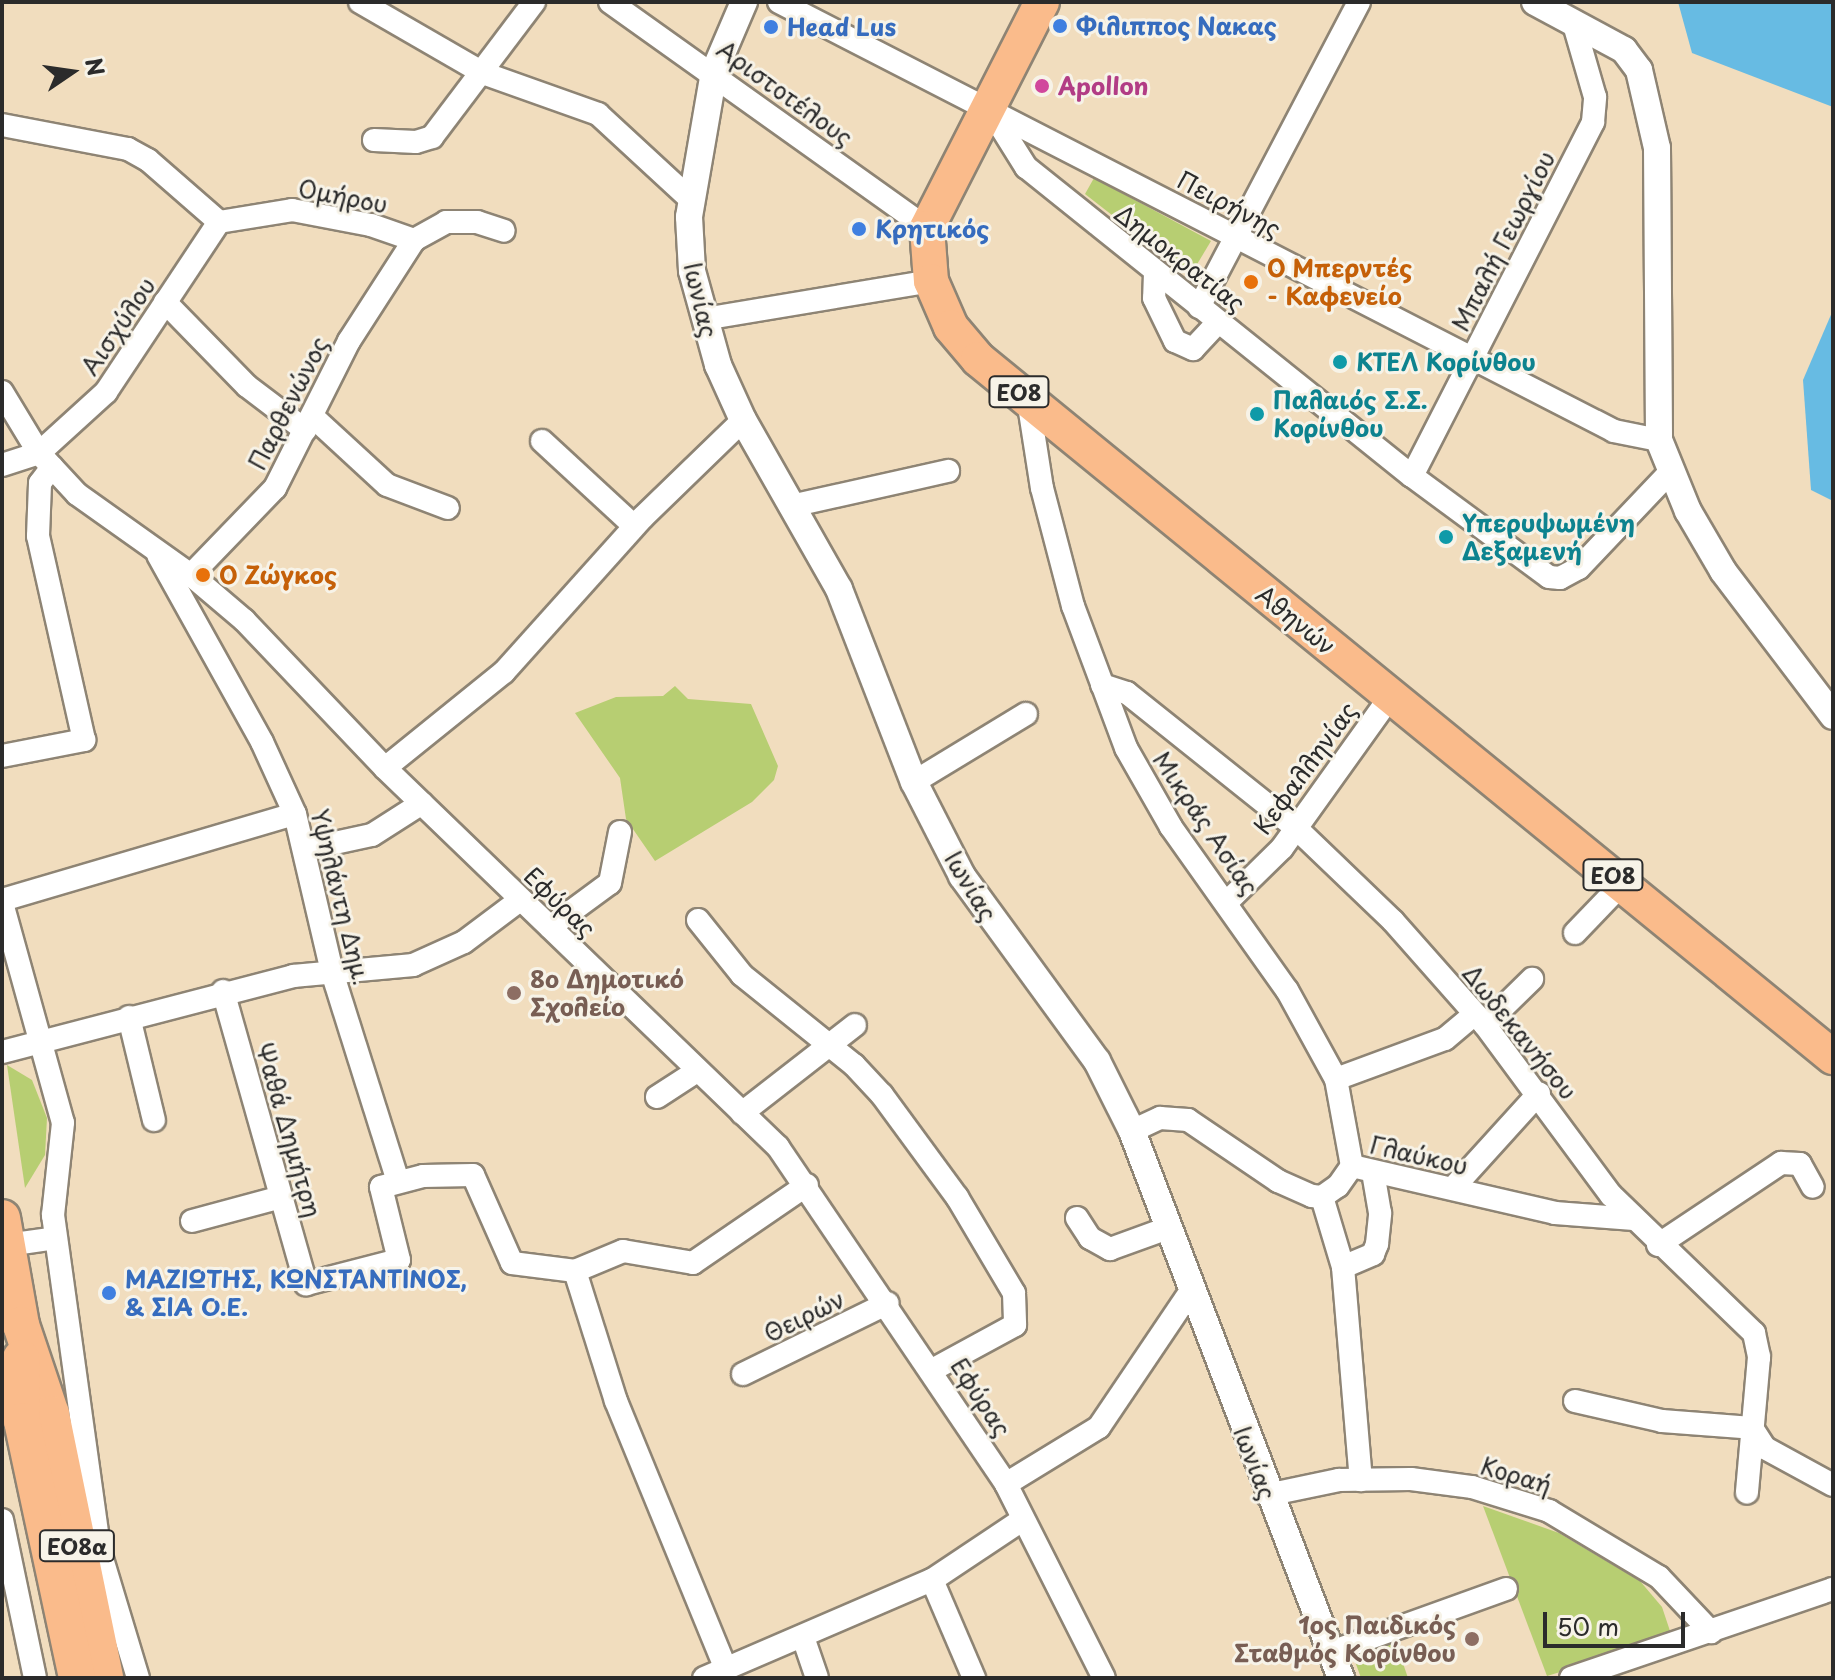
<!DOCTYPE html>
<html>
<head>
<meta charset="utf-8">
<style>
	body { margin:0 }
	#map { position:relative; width:1835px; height:1680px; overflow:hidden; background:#f1ddbe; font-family:"Playpen Sans",sans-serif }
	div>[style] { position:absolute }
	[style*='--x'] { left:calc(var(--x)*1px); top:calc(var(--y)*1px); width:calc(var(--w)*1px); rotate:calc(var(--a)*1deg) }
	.green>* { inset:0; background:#b7ce72 }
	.water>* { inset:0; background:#67bbe3 }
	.roads { filter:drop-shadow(2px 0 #8e8474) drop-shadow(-2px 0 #8e8474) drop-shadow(0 2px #8e8474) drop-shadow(0 -2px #8e8474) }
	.minor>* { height:22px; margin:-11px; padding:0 11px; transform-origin:11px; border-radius:11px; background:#fff }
	.tertiary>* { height:26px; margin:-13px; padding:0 13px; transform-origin:13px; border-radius:13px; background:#fff }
	.primary>* { height:34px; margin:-17px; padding:0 17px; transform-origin:17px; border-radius:17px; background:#fabb8b }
	.trunk>* { height:36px; margin:-18px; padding:0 18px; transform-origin:18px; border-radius:18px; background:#fabb8b }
	.dots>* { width:22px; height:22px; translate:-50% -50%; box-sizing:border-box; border:4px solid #f7f3e8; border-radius:50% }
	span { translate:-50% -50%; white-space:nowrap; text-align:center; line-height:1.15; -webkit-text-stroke:6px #f7f3e8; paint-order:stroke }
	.shield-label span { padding:2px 6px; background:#f7f3e8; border:2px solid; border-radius:6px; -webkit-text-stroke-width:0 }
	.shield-label { font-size:22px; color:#2b2b2b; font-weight:700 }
	.shop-label { font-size:24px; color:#366cbe; font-weight:700 }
	.left { translate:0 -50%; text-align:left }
	.hotel-label { font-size:24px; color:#b23c85; font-weight:700 }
	.street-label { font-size:24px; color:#2b2b2b }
	.food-label { font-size:24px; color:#c56008; font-weight:700 }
	.culture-label { font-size:24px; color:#0d838f; font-weight:700 }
	.education-label { font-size:24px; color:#785e54; font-weight:700 }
	.right { translate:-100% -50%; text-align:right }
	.frame { position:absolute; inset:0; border:4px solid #2b2b2b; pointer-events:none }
	.north { position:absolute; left:32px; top:32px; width:80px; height:80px; -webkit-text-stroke:6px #f7f3e8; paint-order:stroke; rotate:77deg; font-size:22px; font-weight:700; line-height:32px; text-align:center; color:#2b2b2b }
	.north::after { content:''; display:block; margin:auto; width:28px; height:36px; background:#2b2b2b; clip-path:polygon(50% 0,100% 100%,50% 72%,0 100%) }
	.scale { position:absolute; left:1543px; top:1612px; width:142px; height:36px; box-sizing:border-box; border:4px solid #2b2b2b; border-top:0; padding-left:10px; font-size:24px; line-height:28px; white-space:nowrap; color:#2b2b2b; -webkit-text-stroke:6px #f7f3e8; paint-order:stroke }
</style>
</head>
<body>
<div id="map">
	<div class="green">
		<i style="clip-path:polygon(1094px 178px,1211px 241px,1190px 276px,1085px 194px)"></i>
		<i style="clip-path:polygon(675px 686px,688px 699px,751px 704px,778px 766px,774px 780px,752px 802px,655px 861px,626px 819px,620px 778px,575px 713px,616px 697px,663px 696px)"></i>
		<i style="clip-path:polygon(7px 1065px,32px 1080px,47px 1118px,45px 1155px,25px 1188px)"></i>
		<i style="clip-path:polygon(1483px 1506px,1559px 1533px,1640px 1581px,1662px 1607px,1670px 1631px,1659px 1642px,1547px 1676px)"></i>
		<i style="clip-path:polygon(1394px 1637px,1408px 1678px,1361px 1678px,1352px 1653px)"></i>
	</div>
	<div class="water">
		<i style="clip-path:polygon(1678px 2px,1833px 2px,1833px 107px,1692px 53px)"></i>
		<i style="clip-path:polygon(1833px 310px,1833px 501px,1811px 490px,1803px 380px)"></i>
	</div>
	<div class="roads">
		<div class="minor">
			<i style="--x:360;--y:2;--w:142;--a:30"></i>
			<i style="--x:483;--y:73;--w:122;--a:19.6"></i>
			<i style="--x:598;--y:114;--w:125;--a:42.7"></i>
			<i style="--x:610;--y:2;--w:389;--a:35.5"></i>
			<i style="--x:779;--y:2;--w:939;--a:27.19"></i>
			<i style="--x:1614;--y:431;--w:46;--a:11.3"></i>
			<i style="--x:989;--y:108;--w:70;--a:57.9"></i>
			<i style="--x:1026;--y:167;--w:494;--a:38.7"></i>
			<i style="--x:1412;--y:476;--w:170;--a:36.4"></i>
			<i style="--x:1549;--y:577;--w:11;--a:5"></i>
			<i style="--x:1560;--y:578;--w:21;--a:-28"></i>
			<i style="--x:1579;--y:568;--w:132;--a:-46.5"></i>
			<i style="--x:2;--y:125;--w:128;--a:10.8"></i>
			<i style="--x:128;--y:149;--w:23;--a:29"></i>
			<i style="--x:148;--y:160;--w:94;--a:41.1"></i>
			<i style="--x:219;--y:222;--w:74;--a:-9.3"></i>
			<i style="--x:292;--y:210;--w:80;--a:10.8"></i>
			<i style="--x:371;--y:225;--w:46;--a:19.2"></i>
			<i style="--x:374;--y:140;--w:42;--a:2.7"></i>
			<i style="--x:416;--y:142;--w:17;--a:-17"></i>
			<i style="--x:432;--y:137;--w:169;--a:-52.9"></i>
			<i style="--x:1155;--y:273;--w:25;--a:92"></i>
			<i style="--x:1154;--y:298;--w:48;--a:64"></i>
			<i style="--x:1175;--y:341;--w:20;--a:24"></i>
			<i style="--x:1193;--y:349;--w:37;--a:-47"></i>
			<i style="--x:165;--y:302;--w:117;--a:45.7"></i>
			<i style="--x:247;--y:386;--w:73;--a:37.2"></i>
			<i style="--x:1199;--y:307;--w:344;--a:-62.3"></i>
			<i style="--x:704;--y:319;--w:230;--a:-9.5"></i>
			<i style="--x:2;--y:392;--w:71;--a:58.8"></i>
			<i style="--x:39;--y:453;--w:56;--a:47.2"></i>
			<i style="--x:77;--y:494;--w:140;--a:35.4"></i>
			<i style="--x:191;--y:575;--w:70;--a:40.3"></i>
			<i style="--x:244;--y:620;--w:204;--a:46.4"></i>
			<i style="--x:385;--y:768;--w:546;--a:43.96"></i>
			<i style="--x:778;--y:1147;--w:407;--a:55.9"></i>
			<i style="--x:1006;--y:1484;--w:217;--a:63.2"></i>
			<i style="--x:1028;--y:399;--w:90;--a:81.1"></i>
			<i style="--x:1042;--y:488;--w:122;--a:75.3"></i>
			<i style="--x:1073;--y:606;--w:152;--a:69.5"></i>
			<i style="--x:1126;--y:748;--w:91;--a:60.3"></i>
			<i style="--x:1171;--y:827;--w:200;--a:54.6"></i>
			<i style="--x:1287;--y:990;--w:102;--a:61.2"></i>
			<i style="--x:1336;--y:1079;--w:88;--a:79.6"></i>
			<i style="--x:312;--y:416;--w:102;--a:42.6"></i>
			<i style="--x:387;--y:485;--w:65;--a:20.7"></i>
			<i style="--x:542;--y:441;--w:125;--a:42.7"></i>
			<i style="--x:2;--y:465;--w:39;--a:-18"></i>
			<i style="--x:39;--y:453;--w:91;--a:-42.3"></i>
			<i style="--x:106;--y:392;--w:204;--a:-56.4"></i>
			<i style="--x:1412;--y:476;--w:398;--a:-62.9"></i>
			<i style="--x:1593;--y:122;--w:25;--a:-85"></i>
			<i style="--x:1595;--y:97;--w:79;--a:-106.1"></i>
			<i style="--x:791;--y:506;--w:161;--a:-12.6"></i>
			<i style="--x:158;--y:555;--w:214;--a:60.9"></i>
			<i style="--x:262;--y:742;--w:79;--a:65.4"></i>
			<i style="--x:295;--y:814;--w:162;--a:76.8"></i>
			<i style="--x:332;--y:972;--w:219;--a:72.5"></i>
			<i style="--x:191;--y:575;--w:121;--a:-46"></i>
			<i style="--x:275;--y:488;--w:165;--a:-63.3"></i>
			<i style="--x:349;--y:341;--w:120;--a:-57.2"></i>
			<i style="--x:414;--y:240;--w:37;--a:-29"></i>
			<i style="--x:446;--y:222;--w:31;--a:0"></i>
			<i style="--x:477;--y:222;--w:28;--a:18"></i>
			<i style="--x:1102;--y:685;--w:26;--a:18"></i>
			<i style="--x:1127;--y:693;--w:215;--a:38.6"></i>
			<i style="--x:1295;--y:827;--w:136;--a:43.8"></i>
			<i style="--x:1393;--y:921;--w:139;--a:48.5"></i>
			<i style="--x:1485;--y:1025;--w:212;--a:53.5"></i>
			<i style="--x:1611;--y:1195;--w:199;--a:44"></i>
			<i style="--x:1754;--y:1333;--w:25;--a:78"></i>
			<i style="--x:1759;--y:1357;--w:136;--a:95.1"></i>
			<i style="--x:2;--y:756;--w:84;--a:-11"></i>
			<i style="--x:84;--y:740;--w:209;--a:-102.7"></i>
			<i style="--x:38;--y:536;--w:53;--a:-87.8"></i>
			<i style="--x:40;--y:483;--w:20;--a:-53"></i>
			<i style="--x:385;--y:768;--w:153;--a:-38.9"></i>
			<i style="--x:504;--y:672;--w:207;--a:-48.1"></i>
			<i style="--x:642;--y:518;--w:141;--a:-44.1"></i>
			<i style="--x:914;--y:782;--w:131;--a:-31.3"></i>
			<i style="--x:307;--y:849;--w:66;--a:-12.2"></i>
			<i style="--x:372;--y:835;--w:59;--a:-32.6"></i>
			<i style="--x:2;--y:900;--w:305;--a:-16.4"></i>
			<i style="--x:1227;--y:902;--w:77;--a:-44.5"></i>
			<i style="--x:1282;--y:848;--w:186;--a:-54.4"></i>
			<i style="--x:2;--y:903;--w:228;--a:74.5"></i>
			<i style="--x:63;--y:1123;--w:93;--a:96.2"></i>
			<i style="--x:53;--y:1215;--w:340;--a:82.1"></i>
			<i style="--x:100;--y:1552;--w:132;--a:73.2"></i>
			<i style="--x:698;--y:920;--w:70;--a:51.3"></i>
			<i style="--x:742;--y:975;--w:144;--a:38.8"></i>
			<i style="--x:854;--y:1065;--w:41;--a:47"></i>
			<i style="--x:882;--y:1095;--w:127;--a:53.7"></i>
			<i style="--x:957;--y:1197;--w:112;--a:59.3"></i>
			<i style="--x:1014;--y:1293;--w:32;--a:88"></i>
			<i style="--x:1015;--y:1325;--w:94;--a:151.5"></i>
			<i style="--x:550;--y:927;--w:74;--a:-36.3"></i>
			<i style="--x:610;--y:883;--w:52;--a:-78.9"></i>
			<i style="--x:1575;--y:933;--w:69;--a:-46.2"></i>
			<i style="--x:223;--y:991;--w:305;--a:74.2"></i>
			<i style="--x:306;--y:1284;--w:96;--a:-14.5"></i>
			<i style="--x:399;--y:1260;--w:75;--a:-103.9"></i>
			<i style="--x:381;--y:1187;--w:43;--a:-14.7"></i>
			<i style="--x:423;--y:1176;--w:50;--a:-1.1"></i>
			<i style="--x:473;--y:1175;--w:96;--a:66.1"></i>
			<i style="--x:512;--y:1263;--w:64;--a:7.2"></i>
			<i style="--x:575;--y:1271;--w:52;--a:-22.6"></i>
			<i style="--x:623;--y:1251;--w:71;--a:9.7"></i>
			<i style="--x:693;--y:1263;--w:138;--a:-34.4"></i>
			<i style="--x:129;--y:1017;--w:106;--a:76.4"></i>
			<i style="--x:1485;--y:1025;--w:66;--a:-44.4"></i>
			<i style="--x:2;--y:1052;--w:301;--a:-14.6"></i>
			<i style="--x:293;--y:976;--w:121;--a:-5.2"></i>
			<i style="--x:413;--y:965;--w:56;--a:-24.3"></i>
			<i style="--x:464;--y:942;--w:70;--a:-36.9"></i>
			<i style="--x:1336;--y:1079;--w:116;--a:-20.2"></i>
			<i style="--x:1445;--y:1039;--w:39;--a:-40"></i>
			<i style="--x:657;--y:1097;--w:48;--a:-33"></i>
			<i style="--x:742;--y:1113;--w:143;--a:-37.9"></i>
			<i style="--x:1132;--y:1131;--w:31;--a:-25"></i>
			<i style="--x:1160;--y:1118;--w:28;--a:4"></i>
			<i style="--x:1188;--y:1120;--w:109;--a:34.1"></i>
			<i style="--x:1278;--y:1181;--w:37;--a:24"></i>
			<i style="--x:1312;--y:1196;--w:10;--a:6"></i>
			<i style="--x:1322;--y:1197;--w:19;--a:-35"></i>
			<i style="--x:1338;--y:1186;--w:24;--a:-55"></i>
			<i style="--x:1352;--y:1166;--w:208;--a:13"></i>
			<i style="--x:1555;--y:1213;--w:79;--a:4.3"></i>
			<i style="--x:1453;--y:1188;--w:128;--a:-47.8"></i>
			<i style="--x:1322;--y:1197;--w:73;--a:73.3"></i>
			<i style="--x:1343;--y:1267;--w:214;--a:85.2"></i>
			<i style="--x:1077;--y:1218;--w:24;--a:57"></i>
			<i style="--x:1090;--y:1238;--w:23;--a:29"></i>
			<i style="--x:1110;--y:1249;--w:62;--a:-19.9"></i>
			<i style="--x:192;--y:1221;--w:92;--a:-15.1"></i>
			<i style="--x:7;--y:1245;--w:49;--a:-8.1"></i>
			<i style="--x:1658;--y:1245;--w:148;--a:-33.7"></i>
			<i style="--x:1781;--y:1163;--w:19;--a:3"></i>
			<i style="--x:1800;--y:1164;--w:26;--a:61"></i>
			<i style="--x:1343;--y:1267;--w:33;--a:-23"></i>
			<i style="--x:1373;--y:1254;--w:11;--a:-68"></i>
			<i style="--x:1377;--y:1244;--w:31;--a:-84"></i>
			<i style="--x:1380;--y:1213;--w:42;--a:-99.7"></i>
			<i style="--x:575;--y:1271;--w:136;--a:72.5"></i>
			<i style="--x:616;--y:1401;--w:290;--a:67.7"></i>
			<i style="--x:743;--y:1374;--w:161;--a:-26.1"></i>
			<i style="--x:1575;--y:1401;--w:89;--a:12.9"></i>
			<i style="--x:1662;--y:1421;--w:90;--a:4.4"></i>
			<i style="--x:1752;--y:1428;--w:24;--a:57"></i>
			<i style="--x:1765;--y:1448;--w:77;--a:28.6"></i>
			<i style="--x:1006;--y:1484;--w:109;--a:-31.5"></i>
			<i style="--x:1099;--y:1427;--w:163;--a:-56"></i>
			<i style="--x:1267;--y:1495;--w:74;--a:-11.8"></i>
			<i style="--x:1339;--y:1480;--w:72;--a:-0.8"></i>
			<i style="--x:1411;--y:1479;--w:62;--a:7.5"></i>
			<i style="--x:1472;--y:1487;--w:81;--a:17.3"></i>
			<i style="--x:1549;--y:1511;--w:128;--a:31"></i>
			<i style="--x:1659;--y:1577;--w:76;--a:46.6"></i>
			<i style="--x:2;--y:1520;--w:161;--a:78.2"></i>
			<i style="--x:932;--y:1580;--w:107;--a:66.8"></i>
			<i style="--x:803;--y:1637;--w:43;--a:71.1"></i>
			<i style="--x:1331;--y:1652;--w:186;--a:-19.8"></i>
			<i style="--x:704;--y:1678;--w:248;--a:-23.3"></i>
			<i style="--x:932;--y:1580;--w:108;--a:-33.7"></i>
			<i style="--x:1571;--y:1678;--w:277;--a:-18.8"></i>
		</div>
		<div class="tertiary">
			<i style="--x:744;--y:2;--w:76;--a:113.2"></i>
			<i style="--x:714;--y:72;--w:147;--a:99.8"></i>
			<i style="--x:689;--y:217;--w:54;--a:86.8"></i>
			<i style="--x:692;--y:271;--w:98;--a:74.5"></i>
			<i style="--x:718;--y:365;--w:60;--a:65.6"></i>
			<i style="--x:743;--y:420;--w:194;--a:60.4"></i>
			<i style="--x:839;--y:589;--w:207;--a:68.8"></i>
			<i style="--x:914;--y:782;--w:106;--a:62.9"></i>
			<i style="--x:962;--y:876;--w:229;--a:53.9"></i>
			<i style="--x:1097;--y:1061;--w:78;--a:63.4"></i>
			<i style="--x:1132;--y:1131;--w:586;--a:69.09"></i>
			<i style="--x:1535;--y:2;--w:101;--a:28.3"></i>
			<i style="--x:1624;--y:50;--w:25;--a:53"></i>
			<i style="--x:1639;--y:70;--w:80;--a:77"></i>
			<i style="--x:1657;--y:148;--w:292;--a:89.6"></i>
			<i style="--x:1659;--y:440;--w:77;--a:67.8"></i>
			<i style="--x:1688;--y:511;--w:69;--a:59.7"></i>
			<i style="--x:1723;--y:571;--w:182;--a:52.8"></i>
		</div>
		<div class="primary">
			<i style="--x:1042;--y:2;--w:254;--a:117"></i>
			<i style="--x:927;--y:228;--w:53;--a:85.7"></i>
			<i style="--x:931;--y:281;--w:50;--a:66.5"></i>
			<i style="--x:951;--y:327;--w:42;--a:49.8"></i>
			<i style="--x:978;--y:359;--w:1104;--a:39.23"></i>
		</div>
		<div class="trunk">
			<i style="--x:2;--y:1218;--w:109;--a:79.9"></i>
			<i style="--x:21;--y:1325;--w:94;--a:71.4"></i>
			<i style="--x:51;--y:1414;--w:269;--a:78.4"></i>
			<i style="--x:21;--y:1358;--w:63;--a:89.1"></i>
			<i style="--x:22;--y:1421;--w:263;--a:77.9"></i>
		</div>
	</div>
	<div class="dots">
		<i style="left:1060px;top:26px;background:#3f7fe0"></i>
		<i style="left:771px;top:27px;background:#3f7fe0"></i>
		<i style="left:1042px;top:86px;background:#d1479c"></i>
		<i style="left:859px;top:229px;background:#3f7fe0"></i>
		<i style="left:1251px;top:282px;background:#e8710a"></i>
		<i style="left:1340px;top:362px;background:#0f9aa8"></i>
		<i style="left:1257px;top:414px;background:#0f9aa8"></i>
		<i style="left:1446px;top:537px;background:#0f9aa8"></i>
		<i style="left:203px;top:575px;background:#e8710a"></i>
		<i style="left:514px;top:993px;background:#8d6e63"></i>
		<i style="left:109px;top:1293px;background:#3f7fe0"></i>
		<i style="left:1472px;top:1639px;background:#8d6e63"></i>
	</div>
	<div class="shield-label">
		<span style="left:1019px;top:392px">ΕΟ8</span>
		<span style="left:1613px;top:875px">ΕΟ8</span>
		<span style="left:77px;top:1546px">ΕΟ8α</span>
	</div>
	<div class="shop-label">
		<span class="left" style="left:1076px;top:26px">Φιλιππος Νακας</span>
		<span class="left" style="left:787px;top:27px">Head Lus</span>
		<span class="left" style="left:875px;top:229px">Κρητικός</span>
		<span class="left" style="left:125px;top:1293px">ΜΑΖΙΩΤΗΣ, ΚΩΝΣΤΑΝΤΙΝΟΣ,<br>&amp; ΣΙΑ Ο.Ε.</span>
	</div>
	<div class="hotel-label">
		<span class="left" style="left:1058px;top:86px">Apollon</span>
	</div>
	<div class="street-label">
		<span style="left:785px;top:93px;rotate:36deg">Αριστοτέλους</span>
		<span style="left:343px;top:196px;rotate:11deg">Ομήρου</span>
		<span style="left:1229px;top:204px;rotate:28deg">Πειρήνης</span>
		<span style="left:1503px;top:241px;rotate:-63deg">Μπαλή Γεωργίου</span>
		<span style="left:1180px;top:258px;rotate:38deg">Δημοκρατίας</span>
		<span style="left:701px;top:300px;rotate:77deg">Ιωνίας</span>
		<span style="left:118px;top:326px;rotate:-56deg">Αισχύλου</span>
		<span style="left:288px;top:403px;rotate:-63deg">Παρθενώνος</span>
		<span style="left:1296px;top:620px;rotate:39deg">Αθηνών</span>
		<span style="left:1305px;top:768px;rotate:-54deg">Κεφαλληνίας</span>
		<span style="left:1206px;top:823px;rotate:56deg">Μικράς Ασίας</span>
		<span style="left:971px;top:886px;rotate:59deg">Ιωνίας</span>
		<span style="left:341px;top:897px;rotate:76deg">Υψηλάντη Δημ.</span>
		<span style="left:560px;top:902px;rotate:44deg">Εφύρας</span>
		<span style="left:1520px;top:1032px;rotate:51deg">Δωδεκανήσου</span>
		<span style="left:289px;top:1130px;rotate:74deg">Ψαθά Δημήτρη</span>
		<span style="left:1419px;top:1155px;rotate:13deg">Γλαύκου</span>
		<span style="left:804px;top:1316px;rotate:-26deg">Θειρών</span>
		<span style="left:981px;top:1397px;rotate:57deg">Εφύρας</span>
		<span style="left:1255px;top:1463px;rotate:69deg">Ιωνίας</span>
		<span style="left:1516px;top:1475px;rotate:17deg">Κοραή</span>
	</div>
	<div class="food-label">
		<span class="left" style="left:1267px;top:282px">Ο Μπερντές<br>- Καφενείο</span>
		<span class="left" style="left:219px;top:575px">Ο Ζώγκος</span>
	</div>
	<div class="culture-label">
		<span class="left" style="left:1356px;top:362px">ΚΤΕΛ Κορίνθου</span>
		<span class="left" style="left:1273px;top:414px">Παλαιός Σ.Σ.<br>Κορίνθου</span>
		<span class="left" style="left:1462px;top:537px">Υπερυψωμένη<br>Δεξαμενή</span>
	</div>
	<div class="education-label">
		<span class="left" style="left:530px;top:993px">8ο Δημοτικό<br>Σχολείο</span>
		<span class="right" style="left:1456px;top:1639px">1ος Παιδικός<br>Σταθμός Κορίνθου</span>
	</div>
	<div class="frame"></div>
	<div class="north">N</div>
	<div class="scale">50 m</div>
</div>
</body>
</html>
